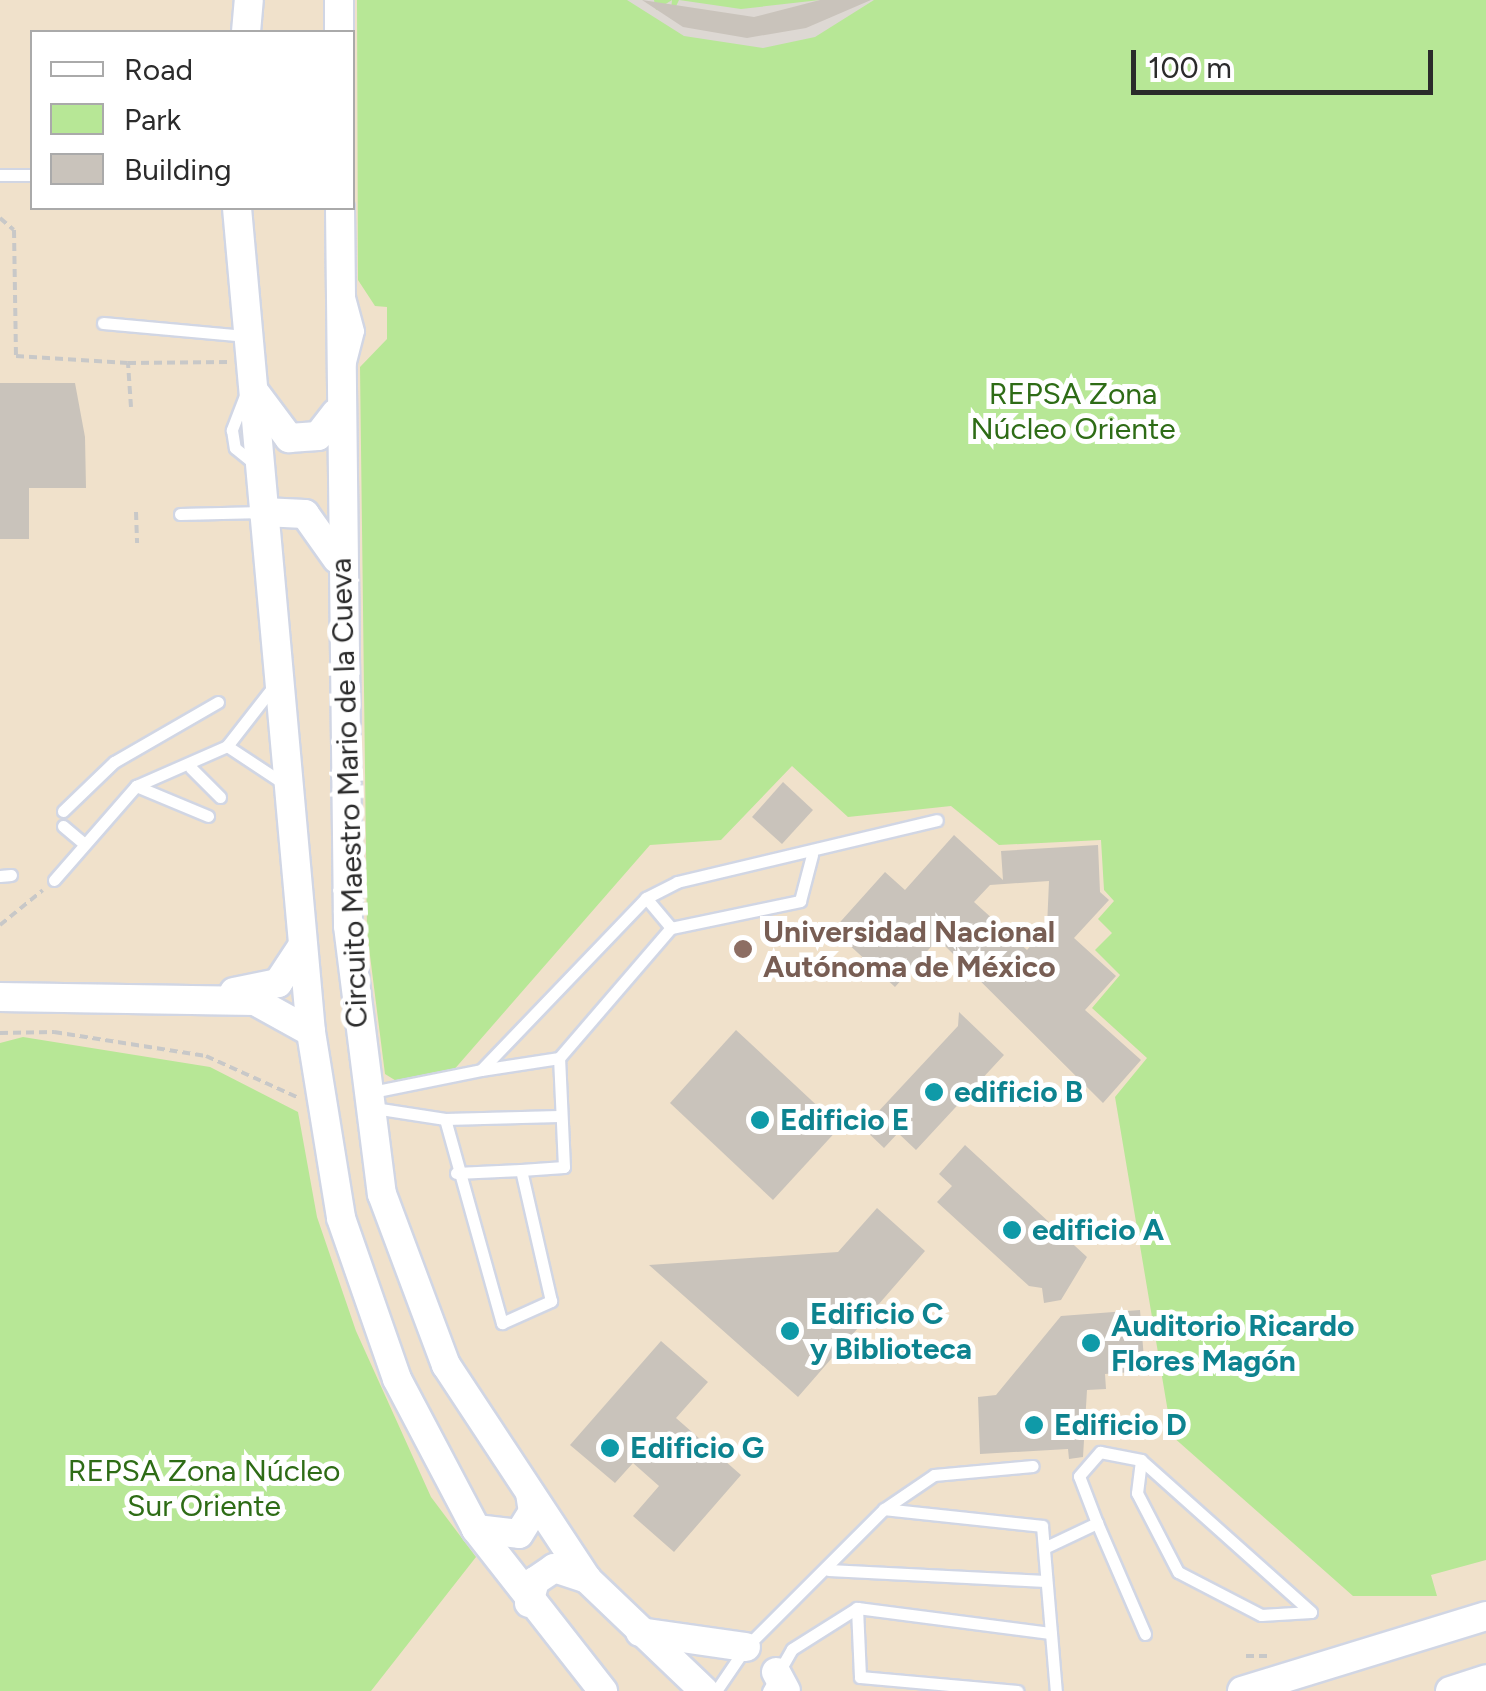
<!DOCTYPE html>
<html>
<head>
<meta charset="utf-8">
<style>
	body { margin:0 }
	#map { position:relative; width:1486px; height:1691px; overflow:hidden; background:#ede5dc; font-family:Figtree,sans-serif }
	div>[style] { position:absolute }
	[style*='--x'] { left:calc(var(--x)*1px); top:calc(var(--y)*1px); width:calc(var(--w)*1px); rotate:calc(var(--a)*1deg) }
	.education>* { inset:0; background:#f0e1cb }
	.green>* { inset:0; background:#b7e796 }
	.plaza>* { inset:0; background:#ddd8d3 }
	.building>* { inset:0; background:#c9c3bb }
	.path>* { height:4px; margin-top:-2px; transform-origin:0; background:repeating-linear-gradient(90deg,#c8c8c8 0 8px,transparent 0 13px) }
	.roads { filter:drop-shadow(2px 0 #d1d6e4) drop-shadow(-2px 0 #d1d6e4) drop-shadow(0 2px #d1d6e4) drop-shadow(0 -2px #d1d6e4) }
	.service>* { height:11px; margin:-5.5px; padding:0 5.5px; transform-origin:5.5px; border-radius:5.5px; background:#fff }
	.tertiary>* { height:28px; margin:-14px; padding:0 14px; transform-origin:14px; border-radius:14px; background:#fff }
	.dots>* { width:28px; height:28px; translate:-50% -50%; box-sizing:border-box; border:5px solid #fff; border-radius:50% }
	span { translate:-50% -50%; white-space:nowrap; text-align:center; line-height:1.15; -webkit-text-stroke:10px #fff; paint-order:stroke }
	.park-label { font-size:30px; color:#2e6c16 }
	.street-label { font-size:30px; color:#2b2b2b }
	.education-label { font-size:30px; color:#785e54; font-weight:700 }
	.left { translate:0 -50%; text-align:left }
	.culture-label { font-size:30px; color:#0d838f; font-weight:700 }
	.legend { position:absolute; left:30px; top:30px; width:325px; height:180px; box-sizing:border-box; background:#fff; border:2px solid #aaa; margin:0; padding:12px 18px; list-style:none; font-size:30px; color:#2b2b2b }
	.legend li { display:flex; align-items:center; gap:20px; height:50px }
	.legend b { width:50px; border:2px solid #aaa }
	.scale { position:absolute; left:1131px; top:50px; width:302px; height:45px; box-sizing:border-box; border:5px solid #2b2b2b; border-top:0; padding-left:12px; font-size:30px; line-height:35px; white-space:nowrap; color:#2b2b2b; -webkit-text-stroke:8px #fff; paint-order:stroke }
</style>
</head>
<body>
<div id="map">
	<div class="education">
		<i style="clip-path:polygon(evenodd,0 0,1486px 0,1486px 1691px,0 1691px,0 0,32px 32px,352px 32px,352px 208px,32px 208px,32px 32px)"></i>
	</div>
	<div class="green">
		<i style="clip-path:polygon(357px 0,1486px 0,1486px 1560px,1431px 1575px,1437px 1596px,1353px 1596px,1172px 1436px,1115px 1097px,1147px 1058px,1092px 1008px,1120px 975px,1095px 950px,1112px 933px,1098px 919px,1114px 901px,1104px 890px,1101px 840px,999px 845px,951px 806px,848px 817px,792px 766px,721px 840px,650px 845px,452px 1072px,398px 1082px,385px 1074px,367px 932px,360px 367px,387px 339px,387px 307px,375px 306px,358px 280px)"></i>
		<i style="clip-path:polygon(23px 1037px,210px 1067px,298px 1112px,317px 1217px,356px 1331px,431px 1497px,476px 1557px,371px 1691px,0 1691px,0 1043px)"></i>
	</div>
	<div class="plaza">
		<i style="clip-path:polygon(627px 0,654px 0,656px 10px,672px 0,670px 19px,679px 0,741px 9px,820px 0,829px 18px,847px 0,874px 0,815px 37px,763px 48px,684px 36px)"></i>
	</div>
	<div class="building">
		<i style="clip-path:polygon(642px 0,754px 17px,820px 0,871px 0,806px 28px,747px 38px,683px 27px)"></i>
		<i style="clip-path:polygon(0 383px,75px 383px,85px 437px,86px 488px,29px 488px,29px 539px,0 539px)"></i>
		<i style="clip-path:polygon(783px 782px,813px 810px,782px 844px,752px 817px)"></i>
		<i style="clip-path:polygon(evenodd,954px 835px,1003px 880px,1001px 851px,1098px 845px,1100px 892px,1109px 900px,1074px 938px,1116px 976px,1085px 1010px,1141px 1060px,1103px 1103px,938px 939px,895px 987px,833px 930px,885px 872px,905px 890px,954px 835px,1049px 881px,1047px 927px,1027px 950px,974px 902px,990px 885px,1049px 881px)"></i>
		<i style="clip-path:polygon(959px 1012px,1004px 1055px,916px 1150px,898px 1133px,884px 1148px,863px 1128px,958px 1026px)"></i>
		<i style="clip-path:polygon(736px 1030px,840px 1127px,773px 1200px,670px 1103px)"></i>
		<i style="clip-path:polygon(965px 1145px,1087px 1257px,1061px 1300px,1044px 1303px,1042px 1288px,1029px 1286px,937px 1202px,952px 1186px,939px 1174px)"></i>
		<i style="clip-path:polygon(877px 1208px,925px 1251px,798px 1397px,649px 1265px,838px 1252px)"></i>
		<i style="clip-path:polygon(1140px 1310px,1145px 1371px,1105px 1374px,1106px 1389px,1087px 1390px,1083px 1457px,1069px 1459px,1068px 1449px,980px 1454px,978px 1397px,996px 1395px,1061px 1316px)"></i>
		<i style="clip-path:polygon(661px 1341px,708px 1382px,676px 1418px,741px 1475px,674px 1552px,633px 1516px,659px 1486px,633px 1463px,615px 1483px,570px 1445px)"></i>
	</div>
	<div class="path">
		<i style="--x:0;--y:218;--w:18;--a:41"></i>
		<i style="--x:14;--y:230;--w:126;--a:89.1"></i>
		<i style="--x:16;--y:356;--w:112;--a:3.6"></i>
		<i style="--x:131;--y:407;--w:44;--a:-93.9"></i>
		<i style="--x:128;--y:363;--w:101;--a:-0.6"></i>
		<i style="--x:136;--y:512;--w:31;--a:88"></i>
		<i style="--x:0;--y:925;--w:55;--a:-39.1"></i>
		<i style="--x:0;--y:1033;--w:54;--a:-1.1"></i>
		<i style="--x:54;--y:1032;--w:154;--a:9"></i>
		<i style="--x:206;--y:1056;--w:102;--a:24.3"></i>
		<i style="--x:1246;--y:1656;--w:25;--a:0"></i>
	</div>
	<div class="roads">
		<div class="service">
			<i style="--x:0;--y:175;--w:32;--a:0"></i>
			<i style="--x:348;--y:293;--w:39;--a:75"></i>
			<i style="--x:358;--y:331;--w:40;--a:104.4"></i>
			<i style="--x:103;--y:323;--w:145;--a:5.2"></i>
			<i style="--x:246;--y:393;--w:40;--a:111"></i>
			<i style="--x:232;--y:430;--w:18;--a:81"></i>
			<i style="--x:235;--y:448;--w:27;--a:39"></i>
			<i style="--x:180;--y:514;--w:83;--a:-1.4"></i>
			<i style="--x:227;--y:746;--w:71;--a:33.5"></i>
			<i style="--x:191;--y:768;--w:41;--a:45"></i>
			<i style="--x:136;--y:786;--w:78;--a:22.6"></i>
			<i style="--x:63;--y:811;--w:71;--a:-43.9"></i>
			<i style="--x:114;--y:762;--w:120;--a:-30"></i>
			<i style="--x:63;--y:826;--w:26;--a:40"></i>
			<i style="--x:0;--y:876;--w:11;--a:-5"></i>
			<i style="--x:54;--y:880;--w:125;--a:-48.9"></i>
			<i style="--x:136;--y:786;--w:99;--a:-23.7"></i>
			<i style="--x:227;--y:746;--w:75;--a:-52.1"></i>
			<i style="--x:646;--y:898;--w:39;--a:50"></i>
			<i style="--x:481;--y:1070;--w:79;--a:-8.7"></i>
			<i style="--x:367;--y:1093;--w:116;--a:-11.4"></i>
			<i style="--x:481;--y:1070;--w:238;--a:-46.2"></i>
			<i style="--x:646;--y:898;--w:35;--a:-27"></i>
			<i style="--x:677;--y:882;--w:267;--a:-13.4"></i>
			<i style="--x:374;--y:1108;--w:72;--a:8.8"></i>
			<i style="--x:445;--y:1119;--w:212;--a:74.4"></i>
			<i style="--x:502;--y:1323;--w:54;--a:-24.2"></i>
			<i style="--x:551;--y:1301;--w:134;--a:-102.9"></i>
			<i style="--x:521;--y:1170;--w:43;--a:-4"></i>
			<i style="--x:564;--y:1167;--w:109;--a:-92.6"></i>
			<i style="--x:559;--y:1058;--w:172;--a:-49.3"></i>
			<i style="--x:671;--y:928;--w:132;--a:-11.8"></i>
			<i style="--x:800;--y:901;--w:48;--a:-75.4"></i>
			<i style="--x:445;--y:1119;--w:114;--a:-1.5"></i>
			<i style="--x:456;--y:1173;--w:65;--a:-2.6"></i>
			<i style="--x:884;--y:1509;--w:60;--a:-34.2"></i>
			<i style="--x:934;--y:1475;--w:99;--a:-5.2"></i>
			<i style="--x:1097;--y:1523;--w:121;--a:66.6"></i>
			<i style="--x:1044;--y:1548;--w:59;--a:-25.3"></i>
			<i style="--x:1097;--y:1523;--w:50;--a:-111"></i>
			<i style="--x:1079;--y:1476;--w:32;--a:-49"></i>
			<i style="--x:1100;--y:1452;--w:42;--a:11"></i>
			<i style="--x:1141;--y:1460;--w:228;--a:41.8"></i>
			<i style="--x:1311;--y:1612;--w:50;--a:176.6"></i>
			<i style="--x:1261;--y:1615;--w:93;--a:-152.6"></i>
			<i style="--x:1178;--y:1572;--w:89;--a:-117.4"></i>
			<i style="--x:1137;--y:1493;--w:33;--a:-83"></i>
			<i style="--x:829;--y:1570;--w:216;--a:2.9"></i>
			<i style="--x:857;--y:1608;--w:69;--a:87.5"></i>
			<i style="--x:860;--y:1677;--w:158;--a:5.1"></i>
			<i style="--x:716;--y:1691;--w:53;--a:-55.7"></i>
			<i style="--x:746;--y:1647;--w:195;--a:-45"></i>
			<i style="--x:884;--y:1509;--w:159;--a:6.1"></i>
			<i style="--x:1042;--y:1526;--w:166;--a:85.2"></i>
			<i style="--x:768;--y:1691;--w:48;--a:-60.3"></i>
			<i style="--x:792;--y:1649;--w:77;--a:-32.2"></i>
			<i style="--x:857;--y:1608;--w:195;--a:7.4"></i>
		</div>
		<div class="tertiary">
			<i style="--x:339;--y:0;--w:32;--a:90"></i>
			<i style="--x:246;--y:32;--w:32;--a:-85"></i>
			<i style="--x:237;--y:208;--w:827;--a:84.87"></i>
			<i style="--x:311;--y:1032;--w:188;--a:80.8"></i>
			<i style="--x:341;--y:1218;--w:170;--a:70.8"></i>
			<i style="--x:397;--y:1379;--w:170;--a:62.2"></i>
			<i style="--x:476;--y:1529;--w:206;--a:51.9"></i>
			<i style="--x:340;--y:208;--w:718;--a:89.36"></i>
			<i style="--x:348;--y:926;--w:270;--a:82.8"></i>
			<i style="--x:382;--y:1194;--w:183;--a:69.5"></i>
			<i style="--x:446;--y:1365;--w:256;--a:56.6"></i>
			<i style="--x:587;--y:1579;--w:162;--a:43.7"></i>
			<i style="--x:254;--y:391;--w:59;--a:53.3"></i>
			<i style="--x:289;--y:438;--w:29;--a:-4"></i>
			<i style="--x:318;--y:436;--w:29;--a:-52"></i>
			<i style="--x:263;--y:512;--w:42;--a:2.7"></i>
			<i style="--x:305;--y:514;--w:55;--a:54.6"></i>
			<i style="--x:234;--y:992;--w:45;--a:-11.6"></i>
			<i style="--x:278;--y:983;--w:45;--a:-56.7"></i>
			<i style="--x:0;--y:997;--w:255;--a:0.9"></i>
			<i style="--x:255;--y:1001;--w:64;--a:29"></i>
			<i style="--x:476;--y:1529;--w:43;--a:6.6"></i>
			<i style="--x:519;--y:1534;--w:26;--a:-58"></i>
			<i style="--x:533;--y:1512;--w:19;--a:-99"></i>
			<i style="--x:529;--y:1603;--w:23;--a:-75"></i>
			<i style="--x:535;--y:1581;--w:23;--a:-34"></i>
			<i style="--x:554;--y:1568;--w:35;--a:18"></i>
			<i style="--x:640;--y:1632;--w:107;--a:8.1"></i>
			<i style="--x:776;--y:1672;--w:21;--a:62"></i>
			<i style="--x:1242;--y:1691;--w:255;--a:-17.1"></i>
			<i style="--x:1450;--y:1691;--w:38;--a:-18"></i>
		</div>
	</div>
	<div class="dots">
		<i style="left:743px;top:949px;background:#8d6e63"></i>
		<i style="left:934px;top:1092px;background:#0f9aa8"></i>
		<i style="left:760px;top:1120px;background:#0f9aa8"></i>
		<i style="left:1012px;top:1230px;background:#0f9aa8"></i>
		<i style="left:790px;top:1331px;background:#0f9aa8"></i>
		<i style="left:1091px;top:1343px;background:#0f9aa8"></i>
		<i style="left:1034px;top:1425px;background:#0f9aa8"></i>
		<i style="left:610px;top:1448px;background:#0f9aa8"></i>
	</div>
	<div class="park-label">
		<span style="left:1073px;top:411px">REPSA Zona<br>Núcleo Oriente</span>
		<span style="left:204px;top:1488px">REPSA Zona Núcleo<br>Sur Oriente</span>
	</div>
	<div class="street-label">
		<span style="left:349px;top:793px;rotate:-92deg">Circuito Maestro Mario de la Cueva</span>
	</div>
	<div class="education-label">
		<span class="left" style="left:763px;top:949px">Universidad Nacional<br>Autónoma de México</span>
	</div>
	<div class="culture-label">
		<span class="left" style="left:954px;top:1092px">edificio B</span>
		<span class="left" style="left:780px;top:1120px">Edificio E</span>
		<span class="left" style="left:1032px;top:1230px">edificio A</span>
		<span class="left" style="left:810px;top:1331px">Edificio C<br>y Biblioteca</span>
		<span class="left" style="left:1111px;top:1343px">Auditorio Ricardo<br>Flores Magón</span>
		<span class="left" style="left:1054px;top:1425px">Edificio D</span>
		<span class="left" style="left:630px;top:1448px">Edificio G</span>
	</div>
	<ul class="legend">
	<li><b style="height:12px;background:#fff"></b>Road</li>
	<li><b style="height:28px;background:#b7e796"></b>Park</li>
	<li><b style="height:28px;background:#c9c3bb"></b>Building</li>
	</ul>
	<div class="scale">100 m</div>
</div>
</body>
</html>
